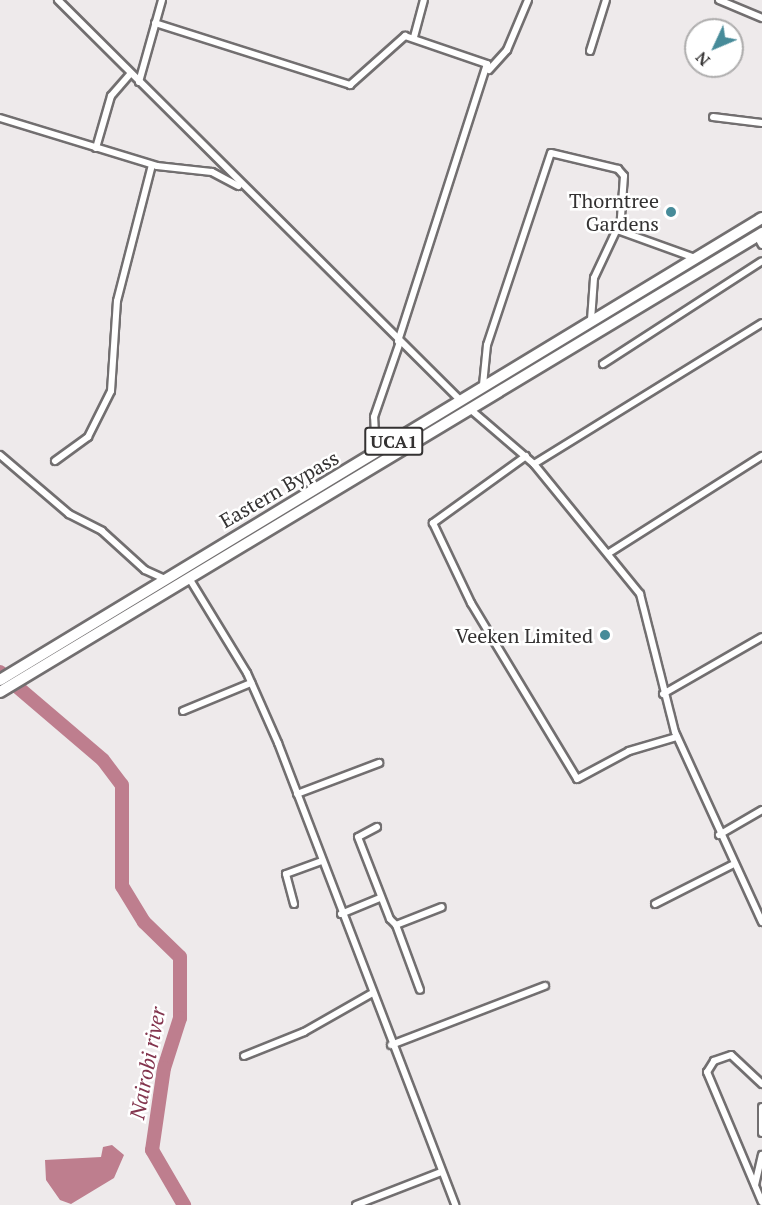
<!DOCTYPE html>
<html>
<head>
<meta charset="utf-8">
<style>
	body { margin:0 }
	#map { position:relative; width:762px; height:1205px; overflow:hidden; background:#eeeaeb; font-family:"PT Serif",serif }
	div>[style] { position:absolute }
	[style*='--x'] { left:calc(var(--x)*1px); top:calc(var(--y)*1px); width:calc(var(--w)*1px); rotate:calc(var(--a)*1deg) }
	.water>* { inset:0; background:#be7e8e }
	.river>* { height:14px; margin:-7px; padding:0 7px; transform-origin:7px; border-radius:7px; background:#be7e8e }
	.roads { filter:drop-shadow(2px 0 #726f70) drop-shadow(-2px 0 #726f70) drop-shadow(0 2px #726f70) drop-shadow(0 -2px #726f70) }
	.minor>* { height:6px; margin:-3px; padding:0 3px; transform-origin:3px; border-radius:3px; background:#fff }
	.primary>* { height:10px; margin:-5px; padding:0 5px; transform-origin:5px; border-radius:5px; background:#fff }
	.dots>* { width:16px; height:16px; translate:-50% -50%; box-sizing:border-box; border:3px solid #fff; border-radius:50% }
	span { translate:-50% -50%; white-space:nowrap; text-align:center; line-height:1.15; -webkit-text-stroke:5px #fff; paint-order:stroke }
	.shield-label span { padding:2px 4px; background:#fff; border:2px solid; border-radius:4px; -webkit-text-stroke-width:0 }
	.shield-label { font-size:18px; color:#343232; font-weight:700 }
	.poi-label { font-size:20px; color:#343232 }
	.right { translate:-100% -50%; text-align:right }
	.street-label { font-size:20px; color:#343232 }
	.water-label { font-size:21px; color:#83354e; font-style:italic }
	.north { position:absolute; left:684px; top:18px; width:60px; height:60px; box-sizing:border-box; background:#fff; border:2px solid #aeadad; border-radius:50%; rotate:226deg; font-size:16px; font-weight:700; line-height:24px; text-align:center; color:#343232 }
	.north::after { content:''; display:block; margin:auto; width:21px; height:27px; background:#478b99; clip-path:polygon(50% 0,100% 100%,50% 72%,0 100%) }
</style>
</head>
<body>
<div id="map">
	<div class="water">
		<i style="clip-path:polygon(112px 1145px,124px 1155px,114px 1178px,71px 1204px,60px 1200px,46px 1180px,45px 1160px,101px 1157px,103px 1147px)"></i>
	</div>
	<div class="river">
		<i style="--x:0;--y:672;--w:135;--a:40.5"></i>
		<i style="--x:103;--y:760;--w:31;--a:53"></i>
		<i style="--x:122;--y:785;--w:101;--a:90"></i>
		<i style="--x:122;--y:886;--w:42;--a:58.6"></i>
		<i style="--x:144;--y:922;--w:50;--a:44.2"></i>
		<i style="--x:180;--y:957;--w:61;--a:90"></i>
		<i style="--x:180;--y:1018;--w:52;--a:107.7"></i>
		<i style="--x:164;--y:1068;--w:83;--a:98.3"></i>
		<i style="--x:152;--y:1150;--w:64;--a:59.8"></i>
	</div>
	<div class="roads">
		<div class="minor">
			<i style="--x:58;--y:0;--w:566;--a:44.86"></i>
			<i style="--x:719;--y:0;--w:47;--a:22.7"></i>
			<i style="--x:155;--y:23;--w:205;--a:17.6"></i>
			<i style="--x:350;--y:85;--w:74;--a:-41.7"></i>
			<i style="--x:405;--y:36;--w:87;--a:18.9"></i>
			<i style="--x:487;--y:64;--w:291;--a:107.8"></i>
			<i style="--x:414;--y:37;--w:38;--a:-75"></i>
			<i style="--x:590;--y:51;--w:53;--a:-72.6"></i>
			<i style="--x:489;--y:70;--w:27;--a:-48"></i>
			<i style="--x:507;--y:50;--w:54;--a:-67.2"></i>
			<i style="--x:139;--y:82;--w:85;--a:-74.3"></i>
			<i style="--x:713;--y:117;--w:49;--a:7"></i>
			<i style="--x:0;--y:118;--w:164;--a:17"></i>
			<i style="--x:157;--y:166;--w:55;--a:6.2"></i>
			<i style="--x:212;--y:172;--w:30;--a:28"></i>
			<i style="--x:96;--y:148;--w:54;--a:-73.9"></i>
			<i style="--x:111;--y:96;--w:29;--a:-49"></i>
			<i style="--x:757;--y:236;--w:10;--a:61"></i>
			<i style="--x:591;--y:320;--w:42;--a:-85.9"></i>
			<i style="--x:594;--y:278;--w:56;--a:-64.8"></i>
			<i style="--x:603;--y:364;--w:189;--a:-32.9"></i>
			<i style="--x:483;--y:385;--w:40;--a:-84.3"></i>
			<i style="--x:487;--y:345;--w:202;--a:-71.6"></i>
			<i style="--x:551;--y:153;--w:69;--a:13.4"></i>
			<i style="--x:618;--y:169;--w:9;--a:49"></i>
			<i style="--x:624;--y:176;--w:55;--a:94.2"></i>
			<i style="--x:620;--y:231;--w:80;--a:19.8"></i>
			<i style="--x:470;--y:409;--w:84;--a:40.7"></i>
			<i style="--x:534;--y:464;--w:168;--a:50.8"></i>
			<i style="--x:640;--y:594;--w:142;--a:75.8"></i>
			<i style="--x:675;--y:732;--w:209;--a:65.4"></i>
			<i style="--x:376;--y:453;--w:36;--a:-93"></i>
			<i style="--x:374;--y:417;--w:79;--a:-70.9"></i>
			<i style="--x:0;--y:455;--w:91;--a:40.5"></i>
			<i style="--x:69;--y:514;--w:37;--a:27"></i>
			<i style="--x:102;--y:531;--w:58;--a:42.2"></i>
			<i style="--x:145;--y:570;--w:20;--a:24"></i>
			<i style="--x:526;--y:456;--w:115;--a:144.2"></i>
			<i style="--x:433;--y:523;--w:89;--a:64.6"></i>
			<i style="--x:471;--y:603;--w:205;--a:58.9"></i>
			<i style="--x:577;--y:779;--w:59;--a:-28.3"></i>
			<i style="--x:629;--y:751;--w:50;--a:-16.3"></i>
			<i style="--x:55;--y:461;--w:41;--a:-36"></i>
			<i style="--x:88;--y:437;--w:51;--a:-63.4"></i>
			<i style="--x:111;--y:391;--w:90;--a:-86.2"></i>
			<i style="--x:117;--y:301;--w:140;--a:-75.6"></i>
			<i style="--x:534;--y:464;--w:268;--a:-31.7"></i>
			<i style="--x:609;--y:553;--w:181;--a:-32.4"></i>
			<i style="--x:189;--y:578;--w:111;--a:58.6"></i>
			<i style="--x:247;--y:673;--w:77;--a:66.1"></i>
			<i style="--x:278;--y:743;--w:495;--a:69"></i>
			<i style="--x:663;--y:694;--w:114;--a:-29.9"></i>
			<i style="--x:183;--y:711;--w:74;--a:-22.4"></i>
			<i style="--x:297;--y:794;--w:88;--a:-20.7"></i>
			<i style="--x:377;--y:827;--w:21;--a:152"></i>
			<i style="--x:358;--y:837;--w:88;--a:68.7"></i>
			<i style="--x:390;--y:919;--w:8;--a:45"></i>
			<i style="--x:396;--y:925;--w:49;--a:-21.4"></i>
			<i style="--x:719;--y:835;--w:50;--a:-30.2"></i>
			<i style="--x:294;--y:904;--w:31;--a:-105"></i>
			<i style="--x:286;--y:874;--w:38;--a:-20"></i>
			<i style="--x:655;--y:904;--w:86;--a:-26.9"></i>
			<i style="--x:341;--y:914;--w:42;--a:-22.3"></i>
			<i style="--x:396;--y:925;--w:69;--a:69.7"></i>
			<i style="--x:391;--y:1045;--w:165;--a:-21"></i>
			<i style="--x:244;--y:1056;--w:65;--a:-21.8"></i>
			<i style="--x:304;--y:1032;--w:77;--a:-29.6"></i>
			<i style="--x:762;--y:1084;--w:42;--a:-136.9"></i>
			<i style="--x:731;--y:1055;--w:18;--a:161"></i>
			<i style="--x:714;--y:1061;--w:13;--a:122"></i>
			<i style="--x:707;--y:1072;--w:141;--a:67.1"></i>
			<i style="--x:762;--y:1107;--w:26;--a:90"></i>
			<i style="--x:755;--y:1185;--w:31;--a:-77"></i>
			<i style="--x:356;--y:1205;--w:91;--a:-21.2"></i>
		</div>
		<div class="primary">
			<i style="--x:0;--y:680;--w:891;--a:-31.23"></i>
			<i style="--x:0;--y:692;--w:890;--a:-31.06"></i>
		</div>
	</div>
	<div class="dots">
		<i style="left:671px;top:212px;background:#478b99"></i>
		<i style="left:605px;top:635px;background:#478b99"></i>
	</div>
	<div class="shield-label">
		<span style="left:394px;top:441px">UCA1</span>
	</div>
	<div class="poi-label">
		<span class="right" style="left:659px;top:212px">Thorntree<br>Gardens</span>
		<span class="right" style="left:593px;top:635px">Veeken Limited</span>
	</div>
	<div class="street-label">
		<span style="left:279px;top:489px;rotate:-30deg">Eastern Bypass</span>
	</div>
	<div class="water-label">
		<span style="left:147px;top:1063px;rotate:-79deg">Nairobi river</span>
	</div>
	<div class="north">N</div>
</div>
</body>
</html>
